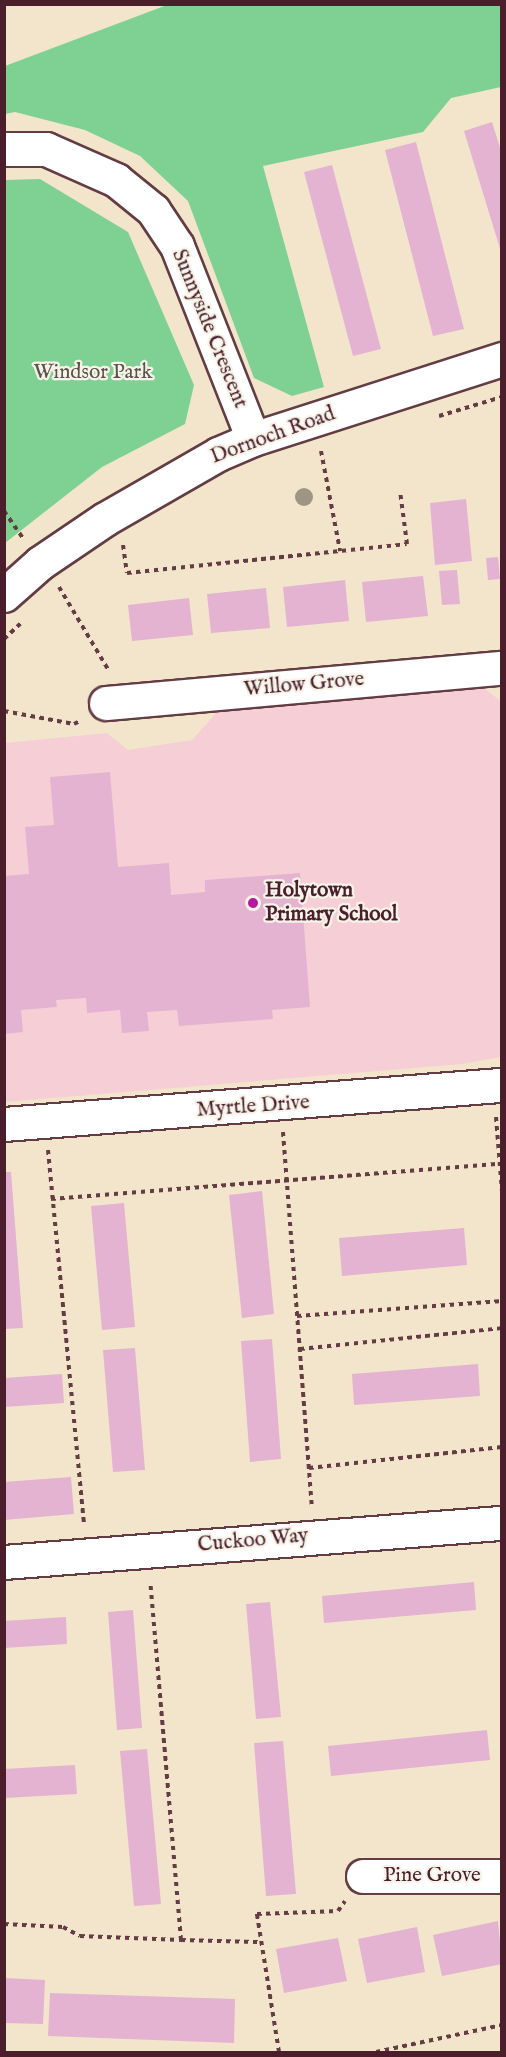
<!DOCTYPE html>
<html>
<head>
<meta charset="utf-8">
<style>
	body { margin:0 }
	#map { position:relative; width:506px; height:2057px; overflow:hidden; background:#f2e5cb; font-family:"IM FELL English",serif }
	div>[style] { position:absolute }
	[style*='--x'] { left:calc(var(--x)*1px); top:calc(var(--y)*1px); width:calc(var(--w)*1px); rotate:calc(var(--a)*1deg) }
	.built>* { inset:0; background:#f6cfd6 }
	.green>* { inset:0; background:#7fd193 }
	.building>* { inset:0; background:#e4b3d1 }
	.path>* { height:4px; margin-top:-2px; transform-origin:0; background:repeating-linear-gradient(90deg,#633d43 0 4.5px,transparent 0 9px) }
	.roads { filter:drop-shadow(2px 0 #633d43) drop-shadow(-2px 0 #633d43) drop-shadow(0 2px #633d43) drop-shadow(0 -2px #633d43) }
	.street>* { height:33px; margin:-16.5px; padding:0 16.5px; transform-origin:16.5px; border-radius:16.5px; background:#fff }
	.trees>* { width:18px; height:18px; margin:-9px; border-radius:50%; background:#9e9584 }
	.dots>* { width:16px; height:16px; translate:-50% -50%; box-sizing:border-box; border:3px solid #f7f3e8; border-radius:50% }
	span { translate:-50% -50%; white-space:nowrap; text-align:center; line-height:1.15; -webkit-text-stroke:4.5px #f7f3e8; paint-order:stroke }
	.street-label { font-size:21px; color:#4a1f2b }
	.park-label { font-size:21px; color:#5a544a }
	.poi-label { font-size:21px; color:#4a1f2b; font-weight:700 }
	.left { translate:0 -50%; text-align:left }
	.frame { position:absolute; inset:0; border:6px solid #4a1f2b; pointer-events:none }
</style>
</head>
<body>
<div id="map">
	<div class="built">
		<i style="clip-path:polygon(482px 687px,501px 701px,500px 1057px,463px 1064px,5px 1102px,5px 743px,107px 733px,128px 750px,192px 740px,218px 711px)"></i>
	</div>
	<div class="green">
		<i style="clip-path:polygon(167px 5px,501px 5px,501px 87px,451px 98px,423px 132px,263px 166px,324px 387px,292px 396px,254px 378px,188px 201px,140px 156px,85px 130px,15px 112px,5px 114px,5px 66px)"></i>
		<i style="clip-path:polygon(40px 179px,128px 232px,194px 385px,185px 424px,102px 467px,5px 543px,5px 180px)"></i>
	</div>
	<div class="building">
		<i style="clip-path:polygon(492px 122px,502px 154px,501px 252px,464px 131px)"></i>
		<i style="clip-path:polygon(416px 142px,464px 329px,433px 336px,385px 150px)"></i>
		<i style="clip-path:polygon(332px 165px,381px 349px,353px 356px,304px 172px)"></i>
		<i style="clip-path:polygon(466px 499px,472px 561px,435px 565px,430px 503px)"></i>
		<i style="clip-path:polygon(498px 557px,500px 579px,488px 580px,486px 558px)"></i>
		<i style="clip-path:polygon(457px 570px,460px 604px,442px 605px,439px 571px)"></i>
		<i style="clip-path:polygon(423px 576px,428px 616px,366px 622px,362px 582px)"></i>
		<i style="clip-path:polygon(345px 580px,349px 621px,287px 627px,283px 587px)"></i>
		<i style="clip-path:polygon(266px 588px,270px 628px,211px 633px,207px 594px)"></i>
		<i style="clip-path:polygon(189px 598px,193px 635px,132px 641px,128px 605px)"></i>
		<i style="clip-path:polygon(110px 772px,118px 867px,169px 863px,171px 895px,205px 892px,205px 880px,300px 873px,310px 1007px,272px 1010px,273px 1019px,179px 1026px,177px 1010px,147px 1012px,149px 1031px,122px 1033px,120px 1010px,87px 1013px,86px 998px,56px 1000px,57px 1007px,21px 1010px,23px 1032px,4px 1034px,4px 876px,29px 874px,25px 827px,54px 825px,50px 777px)"></i>
		<i style="clip-path:polygon(4px 1172px,11px 1172px,23px 1328px,4px 1329px)"></i>
		<i style="clip-path:polygon(262px 1191px,274px 1314px,242px 1318px,229px 1195px)"></i>
		<i style="clip-path:polygon(124px 1203px,135px 1327px,102px 1330px,91px 1206px)"></i>
		<i style="clip-path:polygon(464px 1228px,467px 1265px,342px 1276px,339px 1238px)"></i>
		<i style="clip-path:polygon(272px 1339px,281px 1459px,250px 1462px,241px 1341px)"></i>
		<i style="clip-path:polygon(135px 1348px,145px 1470px,113px 1472px,103px 1350px)"></i>
		<i style="clip-path:polygon(478px 1364px,480px 1396px,354px 1405px,352px 1374px)"></i>
		<i style="clip-path:polygon(62px 1374px,64px 1403px,4px 1407px,4px 1378px)"></i>
		<i style="clip-path:polygon(71px 1477px,74px 1514px,4px 1520px,4px 1482px)"></i>
		<i style="clip-path:polygon(474px 1582px,476px 1610px,324px 1623px,322px 1596px)"></i>
		<i style="clip-path:polygon(270px 1602px,281px 1717px,256px 1719px,246px 1604px)"></i>
		<i style="clip-path:polygon(133px 1610px,142px 1728px,117px 1730px,108px 1612px)"></i>
		<i style="clip-path:polygon(66px 1617px,67px 1644px,4px 1648px,4px 1621px)"></i>
		<i style="clip-path:polygon(487px 1730px,490px 1760px,331px 1776px,328px 1746px)"></i>
		<i style="clip-path:polygon(283px 1741px,296px 1894px,266px 1896px,254px 1743px)"></i>
		<i style="clip-path:polygon(147px 1749px,161px 1904px,134px 1906px,120px 1751px)"></i>
		<i style="clip-path:polygon(75px 1765px,77px 1794px,4px 1798px,4px 1769px)"></i>
		<i style="clip-path:polygon(498px 1921px,502px 1964px,442px 1976px,433px 1935px)"></i>
		<i style="clip-path:polygon(417px 1927px,425px 1972px,367px 1983px,358px 1939px)"></i>
		<i style="clip-path:polygon(338px 1938px,347px 1981px,284px 1993px,276px 1949px)"></i>
		<i style="clip-path:polygon(4px 1978px,45px 1980px,43px 2024px,4px 2023px)"></i>
		<i style="clip-path:polygon(50px 1993px,235px 1999px,234px 2043px,48px 2036px)"></i>
	</div>
	<div class="path">
		<i style="--x:439;--y:416;--w:66;--a:-16.8"></i>
		<i style="--x:321;--y:451;--w:102;--a:79.2"></i>
		<i style="--x:4;--y:511;--w:33;--a:55"></i>
		<i style="--x:123;--y:545;--w:28;--a:82"></i>
		<i style="--x:127;--y:573;--w:281;--a:-5.9"></i>
		<i style="--x:407;--y:544;--w:53;--a:-97.5"></i>
		<i style="--x:59;--y:587;--w:98;--a:59.2"></i>
		<i style="--x:4;--y:639;--w:23;--a:-43"></i>
		<i style="--x:4;--y:711;--w:71;--a:10.5"></i>
		<i style="--x:74;--y:724;--w:7;--a:-27"></i>
		<i style="--x:496;--y:1117;--w:74;--a:85.4"></i>
		<i style="--x:283;--y:1132;--w:377;--a:85.6"></i>
		<i style="--x:48;--y:1150;--w:377;--a:84.5"></i>
		<i style="--x:51;--y:1199;--w:450;--a:-4.5"></i>
		<i style="--x:297;--y:1316;--w:206;--a:-4.2"></i>
		<i style="--x:300;--y:1349;--w:203;--a:-5.9"></i>
		<i style="--x:309;--y:1468;--w:194;--a:-6.2"></i>
		<i style="--x:4;--y:1924;--w:59;--a:2.9"></i>
		<i style="--x:63;--y:1927;--w:19;--a:28"></i>
		<i style="--x:80;--y:1936;--w:101;--a:2.3"></i>
		<i style="--x:181;--y:1940;--w:359;--a:-94.9"></i>
		<i style="--x:181;--y:1940;--w:79;--a:1.5"></i>
		<i style="--x:279;--y:2052;--w:140;--a:-99.1"></i>
		<i style="--x:257;--y:1914;--w:81;--a:-2.1"></i>
		<i style="--x:338;--y:1911;--w:12;--a:-55"></i>
		<i style="--x:376;--y:2052;--w:129;--a:-12.1"></i>
	</div>
	<div class="roads">
		<div class="street">
			<i style="--x:4;--y:149;--w:42;--a:0"></i>
			<i style="--x:46;--y:149;--w:77;--a:23.9"></i>
			<i style="--x:116;--y:180;--w:48;--a:39"></i>
			<i style="--x:153;--y:210;--w:43;--a:56.3"></i>
			<i style="--x:177;--y:246;--w:207;--a:68.5"></i>
			<i style="--x:4;--y:595;--w:48;--a:-41.6"></i>
			<i style="--x:40;--y:563;--w:78;--a:-34.1"></i>
			<i style="--x:105;--y:519;--w:130;--a:-29.9"></i>
			<i style="--x:218;--y:454;--w:38;--a:-23"></i>
			<i style="--x:253;--y:439;--w:262;--a:-17.8"></i>
			<i style="--x:106;--y:703;--w:398;--a:-5.1"></i>
			<i style="--x:4;--y:1124;--w:500;--a:-4.5"></i>
			<i style="--x:4;--y:1562;--w:500;--a:-4.5"></i>
			<i style="--x:363;--y:1876;--w:139;--a:0"></i>
		</div>
	</div>
	<div class="trees">
		<i style="left:304px;top:497px"></i>
	</div>
	<div class="dots">
		<i style="left:253px;top:903px;background:#b5179e"></i>
	</div>
	<div class="street-label">
		<span style="left:209px;top:329px;rotate:68deg">Sunnyside Crescent</span>
		<span style="left:273px;top:436px;rotate:-20deg">Dornoch Road</span>
		<span style="left:304px;top:685px;rotate:-5deg">Willow Grove</span>
		<span style="left:253px;top:1107px;rotate:-4deg">Myrtle Drive</span>
		<span style="left:253px;top:1541px;rotate:-5deg">Cuckoo Way</span>
		<span style="left:432px;top:1876px">Pine Grove</span>
	</div>
	<div class="park-label">
		<span style="left:93px;top:373px">Windsor Park</span>
	</div>
	<div class="poi-label">
		<span class="left" style="left:265px;top:903px">Holytown<br>Primary School</span>
	</div>
	<div class="frame"></div>
</div>
</body>
</html>
